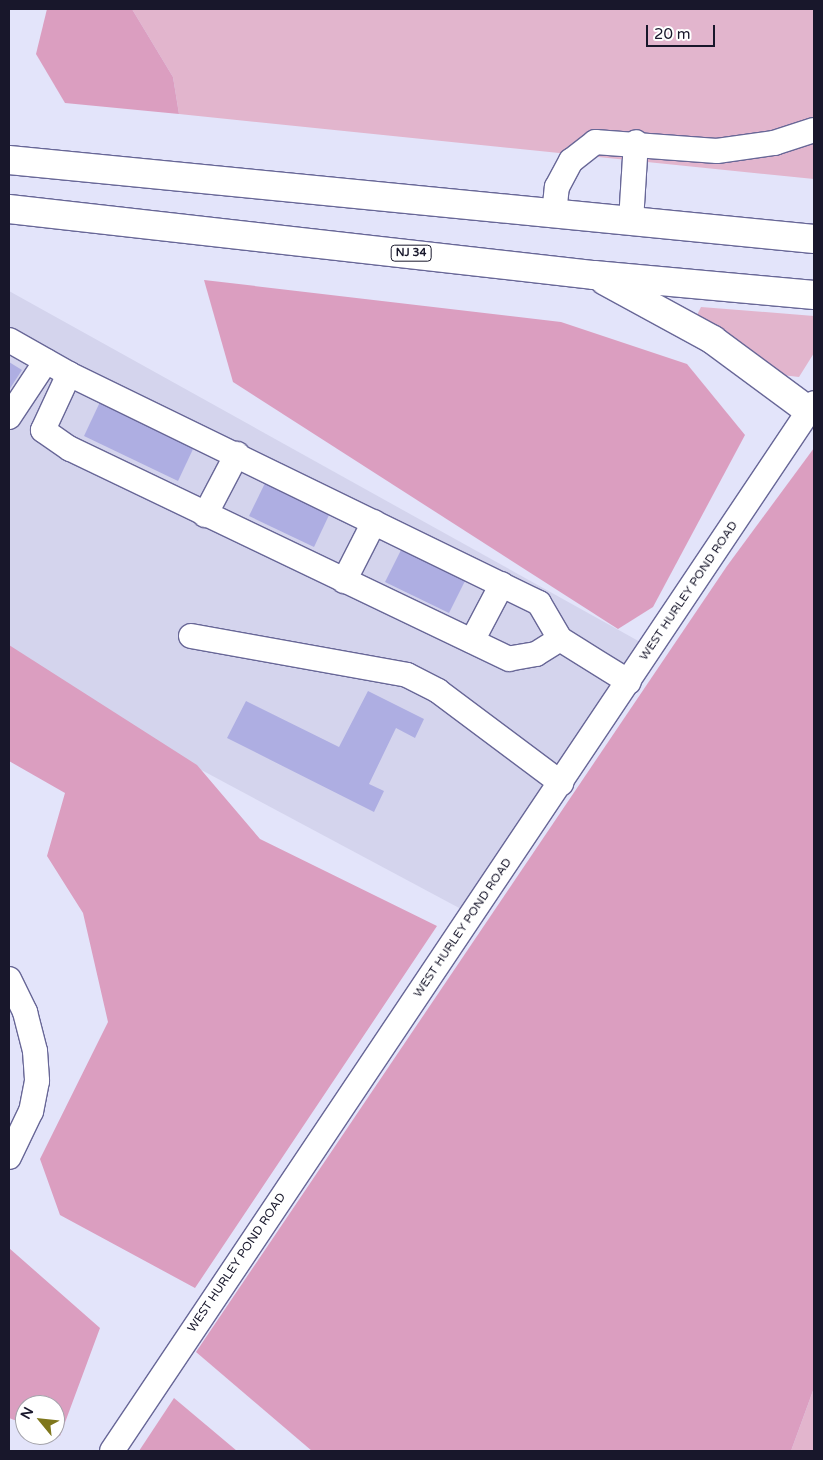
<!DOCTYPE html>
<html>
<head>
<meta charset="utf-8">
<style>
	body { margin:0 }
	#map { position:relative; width:823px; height:1460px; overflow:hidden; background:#e3e4fa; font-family:"Varela Round",sans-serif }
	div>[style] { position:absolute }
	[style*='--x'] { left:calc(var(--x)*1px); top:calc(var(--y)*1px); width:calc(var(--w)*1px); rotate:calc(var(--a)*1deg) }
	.built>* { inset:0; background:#d4d4ed }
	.green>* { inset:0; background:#e2b5cd }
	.forest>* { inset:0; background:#db9ec0 }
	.building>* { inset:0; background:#aeaee2 }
	.roads { filter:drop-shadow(1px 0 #686797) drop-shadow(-1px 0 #686797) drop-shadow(0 1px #686797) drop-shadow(0 -1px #686797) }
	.minor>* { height:24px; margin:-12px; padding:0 12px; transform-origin:12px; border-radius:12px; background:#fff }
	.highway>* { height:28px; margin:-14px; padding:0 14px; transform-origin:14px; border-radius:14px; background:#fff }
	span { translate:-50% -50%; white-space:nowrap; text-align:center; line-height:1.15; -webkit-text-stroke:4px #fff; paint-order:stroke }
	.shield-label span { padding:1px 4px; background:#fff; border:1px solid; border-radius:4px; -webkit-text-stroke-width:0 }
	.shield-label { font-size:11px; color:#18172b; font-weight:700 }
	.street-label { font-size:12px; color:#18172b }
	.frame { position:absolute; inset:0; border:10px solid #18172b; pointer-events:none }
	.north { position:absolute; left:15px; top:1395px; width:50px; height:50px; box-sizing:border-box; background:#fff; border:1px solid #a3a2aa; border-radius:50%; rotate:298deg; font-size:14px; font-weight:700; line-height:20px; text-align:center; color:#18172b }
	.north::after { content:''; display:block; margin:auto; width:18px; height:22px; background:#7f771c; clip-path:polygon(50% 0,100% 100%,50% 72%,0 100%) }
	.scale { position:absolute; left:646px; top:25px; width:69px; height:22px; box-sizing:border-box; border:2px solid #18172b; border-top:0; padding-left:6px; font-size:15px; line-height:18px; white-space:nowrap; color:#18172b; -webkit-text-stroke:4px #fff; paint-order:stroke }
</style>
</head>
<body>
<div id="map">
	<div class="built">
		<i style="clip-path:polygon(9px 291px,651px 648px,476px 917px,9px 667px)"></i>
	</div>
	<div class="green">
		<i style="clip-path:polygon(132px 9px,814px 9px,814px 179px,179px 114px,173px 77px)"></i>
		<i style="clip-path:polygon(701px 307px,814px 316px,814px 353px,799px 377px,782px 375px,697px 315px)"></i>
		<i style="clip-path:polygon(814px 1388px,814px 1451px,791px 1451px)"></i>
	</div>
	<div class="forest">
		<i style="clip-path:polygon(47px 9px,132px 9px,173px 77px,179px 114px,65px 103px,36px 54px)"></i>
		<i style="clip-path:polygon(204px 280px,561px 322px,687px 364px,745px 435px,653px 607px,618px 629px,233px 382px)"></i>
		<i style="clip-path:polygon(814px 448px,814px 1388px,791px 1451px,312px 1451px,196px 1352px,727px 566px)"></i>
		<i style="clip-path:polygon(9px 645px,197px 765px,260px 839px,437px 926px,195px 1288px,60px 1215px,40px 1159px,108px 1022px,83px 913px,47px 856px,65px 793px,9px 761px)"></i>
		<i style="clip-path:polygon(9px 1248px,100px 1328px,60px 1436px,55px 1434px,55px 1405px,25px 1405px,25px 1424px,9px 1418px)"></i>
		<i style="clip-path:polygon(174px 1398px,237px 1451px,139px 1451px)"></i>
	</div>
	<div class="building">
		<i style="clip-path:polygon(9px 362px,22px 370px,9px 390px)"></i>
		<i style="clip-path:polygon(100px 402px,194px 447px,178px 481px,84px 436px)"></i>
		<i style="clip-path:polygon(266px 481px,330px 513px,314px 547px,249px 516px)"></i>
		<i style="clip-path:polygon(402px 548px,466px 579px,449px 613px,385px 582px)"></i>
		<i style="clip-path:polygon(368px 691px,424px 719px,415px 738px,396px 728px,369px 784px,384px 791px,374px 812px,227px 738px,246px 701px,339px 747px)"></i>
	</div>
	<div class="roads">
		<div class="minor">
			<i style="--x:554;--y:214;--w:27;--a:-84"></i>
			<i style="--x:557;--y:187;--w:30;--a:-62"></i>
			<i style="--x:571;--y:161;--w:31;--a:-38"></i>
			<i style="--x:595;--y:142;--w:122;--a:4.2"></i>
			<i style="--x:717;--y:151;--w:58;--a:-8"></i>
			<i style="--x:774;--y:143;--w:42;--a:-18"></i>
			<i style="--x:631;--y:221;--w:79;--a:-86.4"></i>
			<i style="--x:9;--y:340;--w:69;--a:29.5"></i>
			<i style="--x:9;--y:417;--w:67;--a:-56.5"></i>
			<i style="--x:205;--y:515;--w:69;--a:-62.3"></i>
			<i style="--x:344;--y:581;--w:66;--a:-63"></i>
			<i style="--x:191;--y:636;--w:219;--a:10.2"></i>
			<i style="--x:407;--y:675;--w:35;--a:27"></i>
			<i style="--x:438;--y:691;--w:154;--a:36.8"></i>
			<i style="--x:560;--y:639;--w:28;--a:148"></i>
			<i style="--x:536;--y:654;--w:27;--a:170"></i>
			<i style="--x:509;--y:659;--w:487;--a:-154.4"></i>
			<i style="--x:70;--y:449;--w:33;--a:-145"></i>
			<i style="--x:43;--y:430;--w:62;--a:-65.1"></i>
			<i style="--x:69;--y:374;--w:523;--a:25.98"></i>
			<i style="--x:539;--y:603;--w:42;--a:59.7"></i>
			<i style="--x:560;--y:639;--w:81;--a:31.9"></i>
			<i style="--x:472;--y:641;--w:64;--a:-62.2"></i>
			<i style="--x:9;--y:979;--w:37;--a:64"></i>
			<i style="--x:25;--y:1012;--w:40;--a:75.6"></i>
			<i style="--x:35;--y:1051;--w:30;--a:86"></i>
			<i style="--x:37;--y:1081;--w:31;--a:101"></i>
			<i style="--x:31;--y:1111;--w:51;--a:115.6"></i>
			<i style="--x:112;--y:1451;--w:1261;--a:-56.18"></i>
		</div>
		<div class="highway">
			<i style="--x:9;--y:160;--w:809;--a:5.6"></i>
			<i style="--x:9;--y:209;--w:589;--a:6.44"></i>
			<i style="--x:594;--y:275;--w:221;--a:5.2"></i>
			<i style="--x:605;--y:281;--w:123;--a:28.6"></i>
			<i style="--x:713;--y:340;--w:119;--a:36.5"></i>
		</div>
	</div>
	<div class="shield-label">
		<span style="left:411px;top:253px">NJ 34</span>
	</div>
	<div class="street-label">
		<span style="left:689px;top:591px;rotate:-56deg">WEST HURLEY POND ROAD</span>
		<span style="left:463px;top:928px;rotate:-56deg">WEST HURLEY POND ROAD</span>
		<span style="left:237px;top:1263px;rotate:-56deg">WEST HURLEY POND ROAD</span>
	</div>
	<div class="frame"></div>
	<div class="north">N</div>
	<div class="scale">20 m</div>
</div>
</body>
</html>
